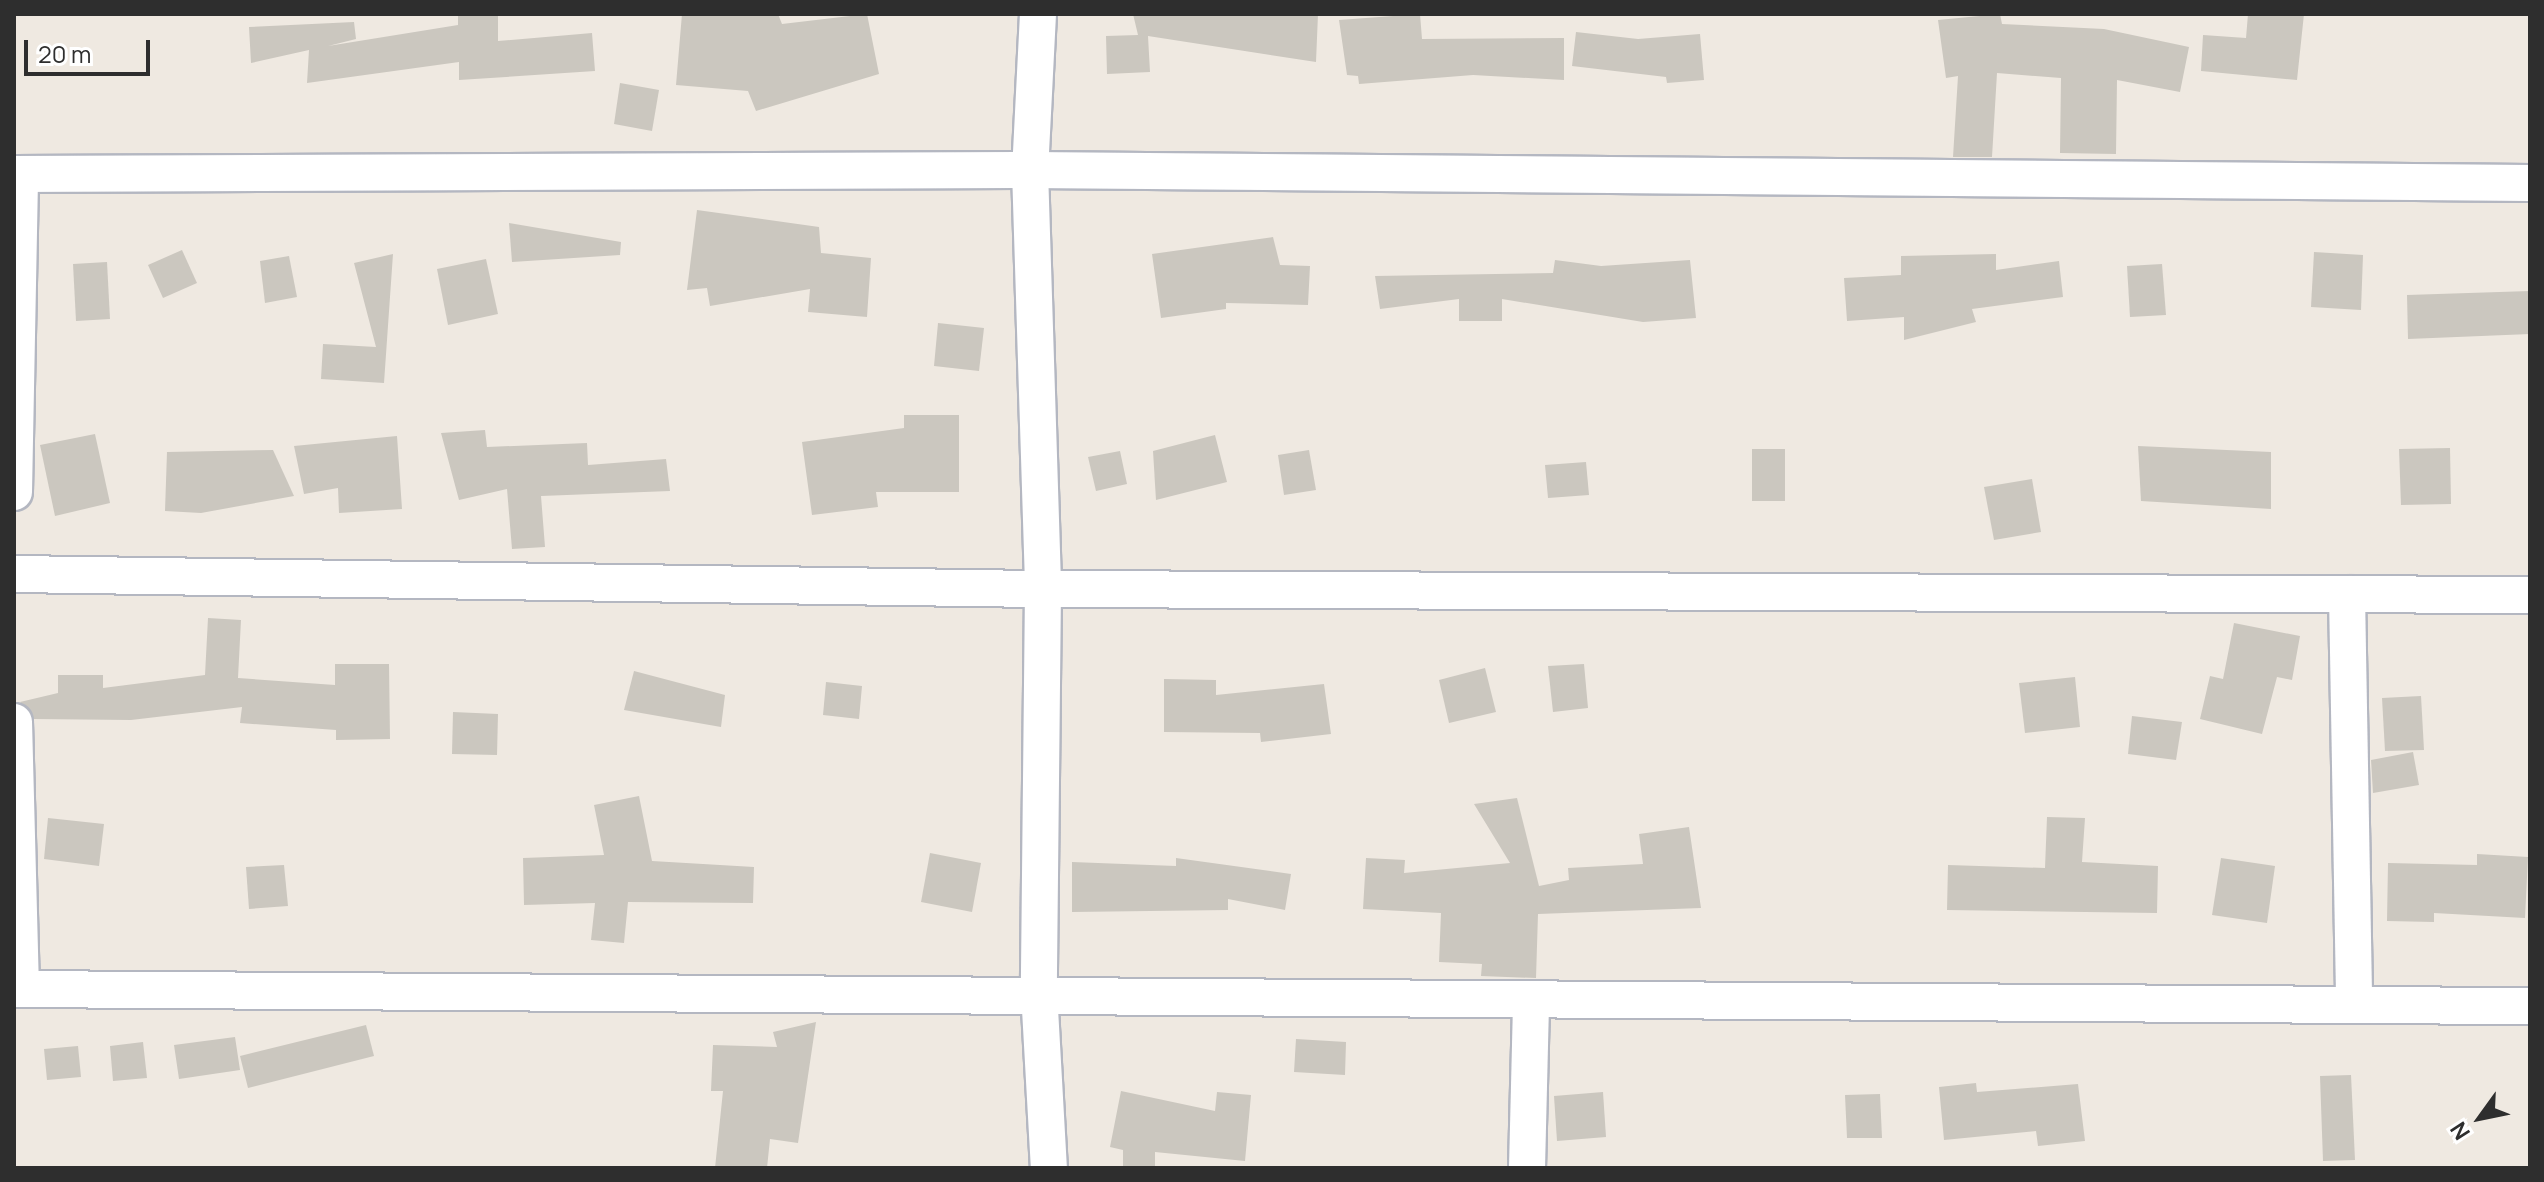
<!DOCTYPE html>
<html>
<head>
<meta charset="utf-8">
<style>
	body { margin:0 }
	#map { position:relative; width:2544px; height:1182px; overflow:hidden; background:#efe9e1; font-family:Manrope,sans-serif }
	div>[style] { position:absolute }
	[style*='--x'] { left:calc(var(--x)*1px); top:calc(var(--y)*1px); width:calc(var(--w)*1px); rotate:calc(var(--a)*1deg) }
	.building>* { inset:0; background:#cbc7bf }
	.roads { filter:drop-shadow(2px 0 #b4b7c1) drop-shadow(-2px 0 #b4b7c1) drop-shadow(0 2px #b4b7c1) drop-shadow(0 -2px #b4b7c1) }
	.street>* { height:36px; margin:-18px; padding:0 18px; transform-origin:18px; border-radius:18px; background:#fff }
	span { translate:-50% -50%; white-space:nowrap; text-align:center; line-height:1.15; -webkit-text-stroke:6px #fff; paint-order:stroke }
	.frame { position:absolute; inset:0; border:16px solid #2e2e2e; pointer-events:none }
	.north { position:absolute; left:2440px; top:1078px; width:80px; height:80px; -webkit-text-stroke:6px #fff; paint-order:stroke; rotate:237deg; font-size:22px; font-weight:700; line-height:32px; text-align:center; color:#2e2e2e }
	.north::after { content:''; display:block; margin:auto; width:28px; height:36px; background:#2e2e2e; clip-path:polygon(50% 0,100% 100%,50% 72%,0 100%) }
	.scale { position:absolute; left:24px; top:40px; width:126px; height:36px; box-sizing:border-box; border:4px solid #2e2e2e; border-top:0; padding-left:10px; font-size:24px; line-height:28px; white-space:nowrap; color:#2e2e2e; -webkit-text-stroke:6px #fff; paint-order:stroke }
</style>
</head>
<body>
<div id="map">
	<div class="building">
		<i style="clip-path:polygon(458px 14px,498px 14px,498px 41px,592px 33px,595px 71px,459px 80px,459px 62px,307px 83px,309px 50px,251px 63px,249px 27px,354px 22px,356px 39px,328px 46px,458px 25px)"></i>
		<i style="clip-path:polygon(682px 14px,778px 14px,782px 24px,867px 14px,879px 74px,756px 111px,748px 91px,676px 85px)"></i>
		<i style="clip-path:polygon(1133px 14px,1318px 14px,1316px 62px,1148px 36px,1150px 72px,1107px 74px,1106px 36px,1138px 35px)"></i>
		<i style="clip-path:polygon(1420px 14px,1422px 39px,1564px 38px,1564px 80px,1473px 75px,1359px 84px,1358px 76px,1347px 75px,1339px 20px)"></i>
		<i style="clip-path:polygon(2000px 14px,2002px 24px,2104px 29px,2189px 47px,2180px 92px,2117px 80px,2116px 154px,2060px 153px,2061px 78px,1997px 73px,1992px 157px,1953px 157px,1958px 76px,1946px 78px,1938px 20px)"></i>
		<i style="clip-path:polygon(2248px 14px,2304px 14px,2297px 80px,2201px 71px,2203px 35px,2246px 38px)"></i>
		<i style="clip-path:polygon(1576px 32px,1638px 39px,1700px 34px,1704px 80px,1667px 83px,1666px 77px,1572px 66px)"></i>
		<i style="clip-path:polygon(620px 83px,659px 90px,652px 131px,614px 124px)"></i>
		<i style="clip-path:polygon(697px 210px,819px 227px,821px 253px,871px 258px,867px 317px,808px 312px,810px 289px,710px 306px,707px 288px,687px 290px)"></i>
		<i style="clip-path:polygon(509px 223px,621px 242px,620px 255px,512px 262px)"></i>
		<i style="clip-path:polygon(1273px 237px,1280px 265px,1310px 266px,1308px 305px,1226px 303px,1226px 309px,1161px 318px,1152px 254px)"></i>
		<i style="clip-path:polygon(182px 250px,197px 283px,163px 298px,148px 265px)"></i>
		<i style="clip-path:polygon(2314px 252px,2363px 255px,2361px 310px,2311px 307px)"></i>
		<i style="clip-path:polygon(393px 254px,384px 383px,321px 379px,323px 344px,376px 347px,354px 263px)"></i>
		<i style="clip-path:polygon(1996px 254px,1996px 270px,2059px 261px,2063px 297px,1972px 309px,1976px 322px,1904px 340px,1904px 317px,1847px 321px,1844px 278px,1901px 275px,1901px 256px)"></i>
		<i style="clip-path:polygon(289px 256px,297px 297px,265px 303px,260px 261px)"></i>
		<i style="clip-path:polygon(486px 259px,498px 314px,448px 325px,437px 269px)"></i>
		<i style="clip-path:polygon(1555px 260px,1601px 266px,1690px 260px,1696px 318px,1643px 322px,1502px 299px,1502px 321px,1459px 321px,1459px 299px,1380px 309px,1375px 276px,1553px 273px)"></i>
		<i style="clip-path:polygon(107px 262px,110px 319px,76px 321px,73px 264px)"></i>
		<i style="clip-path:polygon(2162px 264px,2166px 315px,2130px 317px,2127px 266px)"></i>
		<i style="clip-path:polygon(2530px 291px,2530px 334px,2408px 339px,2407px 295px)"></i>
		<i style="clip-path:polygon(938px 323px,984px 328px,979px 371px,934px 366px)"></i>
		<i style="clip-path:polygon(904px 415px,959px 415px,959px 492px,876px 492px,878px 507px,812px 515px,802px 442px,904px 428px)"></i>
		<i style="clip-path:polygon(485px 430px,487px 447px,587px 443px,588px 465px,666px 459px,670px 491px,541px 496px,545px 547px,512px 549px,507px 489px,459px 500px,441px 433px)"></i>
		<i style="clip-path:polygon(95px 434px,110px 503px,55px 516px,40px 445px)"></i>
		<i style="clip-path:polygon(1215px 435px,1227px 482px,1156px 500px,1153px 451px)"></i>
		<i style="clip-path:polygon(397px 436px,402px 509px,339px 513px,338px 488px,304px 494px,294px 446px)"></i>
		<i style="clip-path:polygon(2138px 446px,2271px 452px,2271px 509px,2141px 501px)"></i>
		<i style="clip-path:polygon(2450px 448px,2451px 504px,2401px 505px,2399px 449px)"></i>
		<i style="clip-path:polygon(1752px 449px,1785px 449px,1785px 501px,1752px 501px)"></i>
		<i style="clip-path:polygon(273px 450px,294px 496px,201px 513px,165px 511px,167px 452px)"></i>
		<i style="clip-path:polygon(1309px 450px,1316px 490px,1284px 495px,1278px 455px)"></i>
		<i style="clip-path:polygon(1120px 451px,1127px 484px,1096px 491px,1088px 457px)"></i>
		<i style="clip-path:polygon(1586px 462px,1589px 495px,1548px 498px,1545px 465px)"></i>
		<i style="clip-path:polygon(2032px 479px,2041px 532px,1994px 540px,1984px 487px)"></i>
		<i style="clip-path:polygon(208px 618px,241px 620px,238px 678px,335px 685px,335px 664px,389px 664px,390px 739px,336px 740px,336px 730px,240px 723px,242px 707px,131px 720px,34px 719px,20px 702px,58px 693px,58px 675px,103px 675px,103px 688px,205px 675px)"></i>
		<i style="clip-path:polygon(2234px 623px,2300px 636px,2292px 680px,2277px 677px,2262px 734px,2200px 719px,2210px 676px,2223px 679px)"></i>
		<i style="clip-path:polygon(1584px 664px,1588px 708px,1553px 712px,1548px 666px)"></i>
		<i style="clip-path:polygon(1485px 668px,1496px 712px,1449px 723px,1439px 680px)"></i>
		<i style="clip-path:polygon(634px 671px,725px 695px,721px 727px,624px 710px)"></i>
		<i style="clip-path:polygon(2075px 677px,2080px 727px,2025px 733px,2019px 683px)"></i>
		<i style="clip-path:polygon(1164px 679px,1216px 680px,1216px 695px,1324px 684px,1331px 734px,1261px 742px,1260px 733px,1164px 732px)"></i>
		<i style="clip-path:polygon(826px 682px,862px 686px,859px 719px,823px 715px)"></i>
		<i style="clip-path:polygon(2421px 696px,2424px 750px,2385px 751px,2382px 698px)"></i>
		<i style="clip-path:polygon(453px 712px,498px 714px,497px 755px,452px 754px)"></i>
		<i style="clip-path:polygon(2132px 716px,2182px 722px,2176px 760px,2128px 754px)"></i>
		<i style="clip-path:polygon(2413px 752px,2419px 785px,2373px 793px,2371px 760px)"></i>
		<i style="clip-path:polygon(639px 796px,652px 861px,754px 867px,753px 903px,628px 902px,624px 943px,591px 940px,595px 903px,524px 905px,523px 858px,604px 855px,594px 805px)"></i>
		<i style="clip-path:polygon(1517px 798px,1539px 886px,1569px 880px,1568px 868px,1643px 864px,1639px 834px,1689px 827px,1701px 908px,1538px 914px,1536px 978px,1481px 976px,1482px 964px,1439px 962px,1441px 913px,1363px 909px,1366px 858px,1405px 860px,1404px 873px,1510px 863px,1474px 804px)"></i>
		<i style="clip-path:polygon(2047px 817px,2085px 818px,2082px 862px,2158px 866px,2157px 913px,1947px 910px,1948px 865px,2045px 868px)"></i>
		<i style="clip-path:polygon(48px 818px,104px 824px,99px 866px,44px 859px)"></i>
		<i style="clip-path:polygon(930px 853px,981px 863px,972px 912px,921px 902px)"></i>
		<i style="clip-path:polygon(2477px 854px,2528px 857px,2525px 918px,2434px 913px,2434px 922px,2387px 921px,2388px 863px,2477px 865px)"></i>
		<i style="clip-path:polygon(1176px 858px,1291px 874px,1285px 910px,1228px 899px,1228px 910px,1072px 912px,1072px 862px,1176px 866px)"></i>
		<i style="clip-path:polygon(2221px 858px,2275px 866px,2267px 923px,2212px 915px)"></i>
		<i style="clip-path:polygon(284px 865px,288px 906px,249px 909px,246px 867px)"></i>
		<i style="clip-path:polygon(816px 1022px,798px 1143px,770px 1139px,767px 1168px,715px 1168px,723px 1091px,711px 1091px,713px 1045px,777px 1047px,773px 1032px)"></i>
		<i style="clip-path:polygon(366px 1025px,374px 1056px,248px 1088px,240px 1056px)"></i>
		<i style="clip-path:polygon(235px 1037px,240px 1070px,179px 1079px,174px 1045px)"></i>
		<i style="clip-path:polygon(1296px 1039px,1346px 1042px,1345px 1075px,1294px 1072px)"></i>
		<i style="clip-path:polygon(143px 1042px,147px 1078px,113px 1081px,110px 1046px)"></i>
		<i style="clip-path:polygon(78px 1046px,81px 1077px,47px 1080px,44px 1049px)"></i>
		<i style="clip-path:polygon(2351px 1075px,2355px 1160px,2323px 1161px,2320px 1076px)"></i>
		<i style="clip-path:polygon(1976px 1083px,1977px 1092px,2078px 1084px,2085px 1141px,2038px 1146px,2036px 1131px,1944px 1140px,1939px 1087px)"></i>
		<i style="clip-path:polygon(1121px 1091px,1215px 1111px,1217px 1092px,1251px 1095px,1245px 1161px,1155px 1152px,1155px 1168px,1123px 1168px,1123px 1150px,1110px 1147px)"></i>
		<i style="clip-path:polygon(1603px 1092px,1606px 1137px,1557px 1141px,1554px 1096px)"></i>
		<i style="clip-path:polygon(1880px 1094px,1882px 1138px,1847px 1138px,1845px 1095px)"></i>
	</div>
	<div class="roads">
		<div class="street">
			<i style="--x:1038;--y:14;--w:156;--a:92.9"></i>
			<i style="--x:1030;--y:170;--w:419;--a:88.2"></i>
			<i style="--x:1043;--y:589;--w:402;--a:90.6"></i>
			<i style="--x:1039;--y:991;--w:177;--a:86.8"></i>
			<i style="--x:14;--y:174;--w:1016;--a:-0.23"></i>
			<i style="--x:1030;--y:170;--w:1500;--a:0.5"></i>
			<i style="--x:14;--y:492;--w:318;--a:-88.9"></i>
			<i style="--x:14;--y:574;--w:1029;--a:0.84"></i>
			<i style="--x:1043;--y:589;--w:1487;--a:0.23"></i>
			<i style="--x:2347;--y:594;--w:408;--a:89"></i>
			<i style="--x:14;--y:722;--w:267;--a:88.5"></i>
			<i style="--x:14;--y:989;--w:2516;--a:0.39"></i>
			<i style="--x:1527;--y:1168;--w:164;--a:-88.6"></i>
		</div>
	</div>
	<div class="frame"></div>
	<div class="north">N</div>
	<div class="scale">20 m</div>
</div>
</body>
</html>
